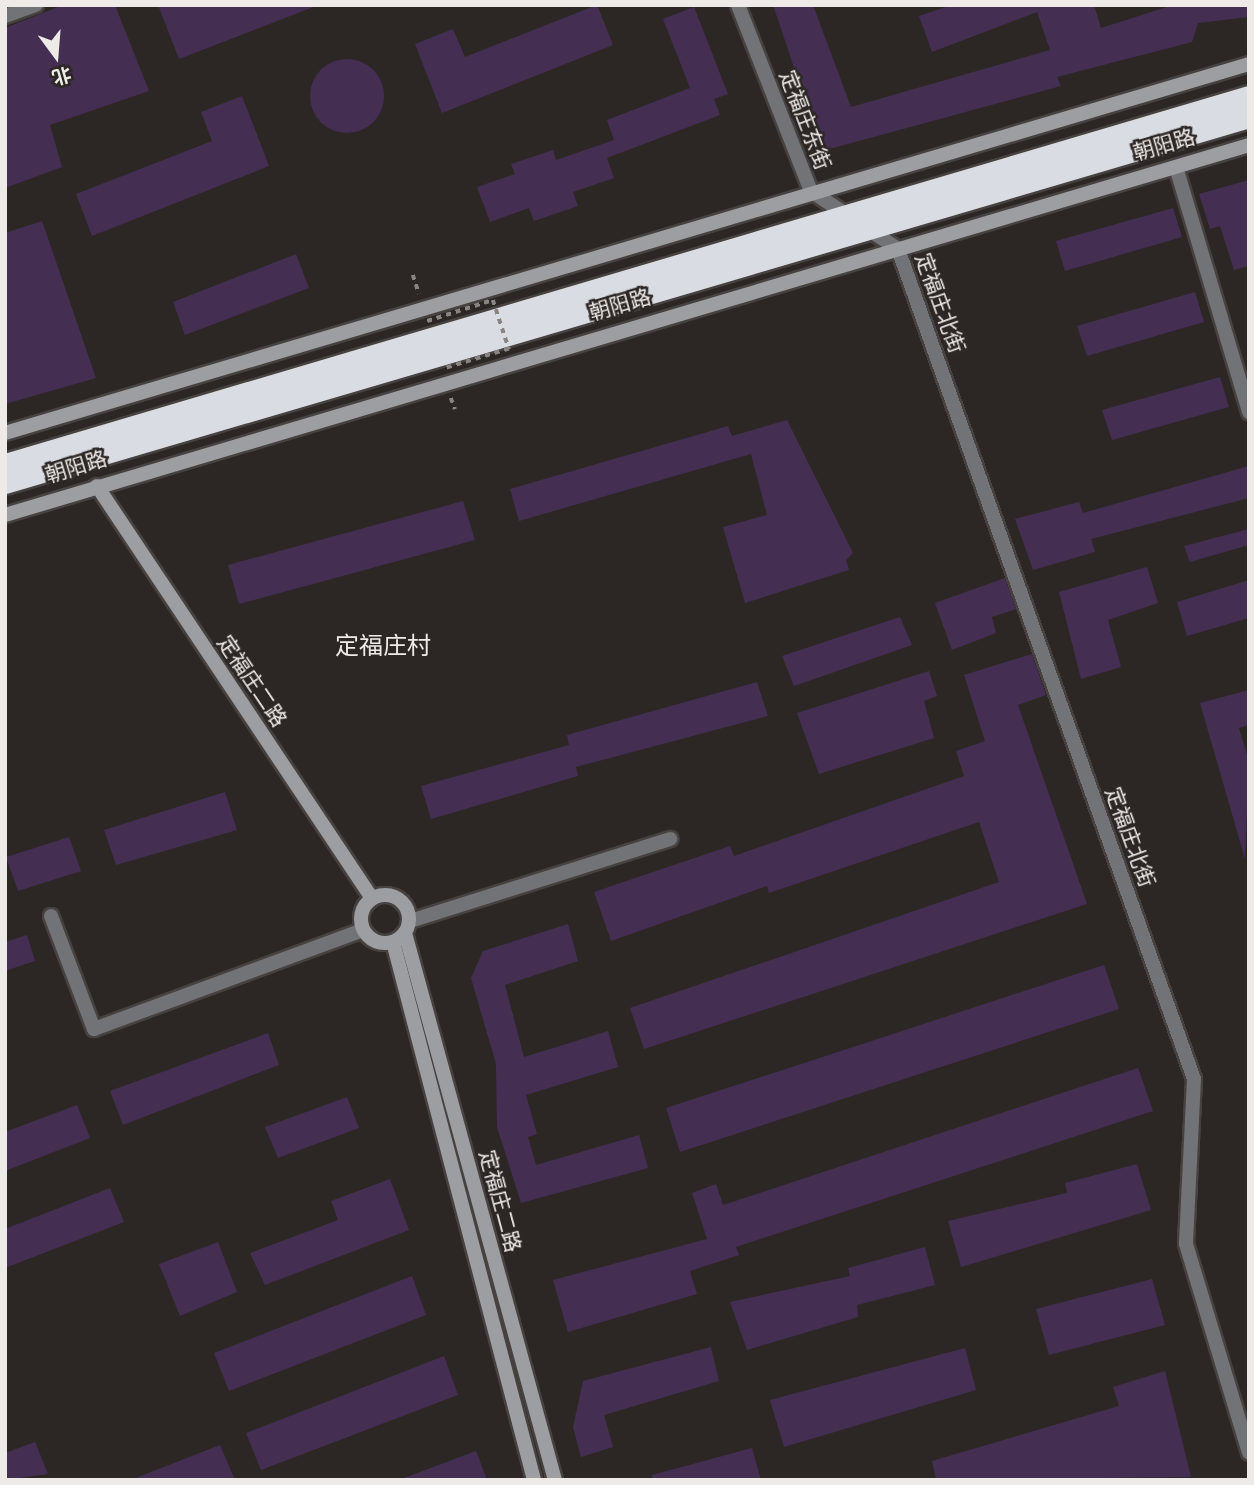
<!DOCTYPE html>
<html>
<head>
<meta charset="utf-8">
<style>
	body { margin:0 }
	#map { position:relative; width:1254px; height:1485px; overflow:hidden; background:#2c2725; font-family:"Source Serif 4","Noto Sans SC",serif }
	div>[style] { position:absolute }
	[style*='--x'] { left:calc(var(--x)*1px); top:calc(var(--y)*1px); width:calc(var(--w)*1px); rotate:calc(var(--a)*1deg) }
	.building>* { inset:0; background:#442f53 }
	.round { border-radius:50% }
	.path>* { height:3.5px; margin-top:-1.75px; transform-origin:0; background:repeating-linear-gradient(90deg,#888482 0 5px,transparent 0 10px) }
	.roads { filter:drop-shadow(2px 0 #474240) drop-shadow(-2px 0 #474240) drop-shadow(0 2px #474240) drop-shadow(0 -2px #474240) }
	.street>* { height:14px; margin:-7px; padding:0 7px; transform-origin:7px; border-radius:7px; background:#727376 }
	.secondary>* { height:14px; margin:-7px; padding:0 7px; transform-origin:7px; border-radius:7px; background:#9c9ea2 }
	.secondary>.ring { margin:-7px; padding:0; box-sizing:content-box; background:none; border:14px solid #9c9ea2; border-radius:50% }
	.highway>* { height:21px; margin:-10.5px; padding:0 10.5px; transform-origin:10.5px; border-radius:10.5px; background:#dadce3 }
	.path-bridge>* { height:3.5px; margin-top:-1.75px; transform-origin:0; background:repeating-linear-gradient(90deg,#888482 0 5px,transparent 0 10px) }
	span { translate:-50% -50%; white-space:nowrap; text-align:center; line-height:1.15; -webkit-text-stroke:5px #2c2725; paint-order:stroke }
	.street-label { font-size:21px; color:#eeeae8 }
	.quarter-label { font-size:24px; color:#eeeae8 }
	.frame { position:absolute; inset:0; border:7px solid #eeeae8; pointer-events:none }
	.north { position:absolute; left:21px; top:21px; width:70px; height:70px; -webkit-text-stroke:5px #2c2725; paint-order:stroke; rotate:164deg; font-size:19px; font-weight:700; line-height:28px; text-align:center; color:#eeeae8 }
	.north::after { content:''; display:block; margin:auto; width:24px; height:32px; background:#eeeae8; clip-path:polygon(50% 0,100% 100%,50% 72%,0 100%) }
</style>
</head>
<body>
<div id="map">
	<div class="building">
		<i style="clip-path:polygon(63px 5px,115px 5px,149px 91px,50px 125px,62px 167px,5px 188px,5px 28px)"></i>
		<i style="clip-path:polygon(158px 5px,316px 5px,316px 6px,179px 59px)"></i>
		<i style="clip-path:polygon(597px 5px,613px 45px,442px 113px,415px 44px,453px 29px,465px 57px)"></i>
		<i style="clip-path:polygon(773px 5px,813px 5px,851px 107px,1050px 50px,1037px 12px,932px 52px,919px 16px,952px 5px,1094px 5px,1101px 28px,1173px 5px,1249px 5px,1249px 17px,1198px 23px,1192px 42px,1057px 77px,1061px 86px,822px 151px)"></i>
		<i style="clip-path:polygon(694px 7px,728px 94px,714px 99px,720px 115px,607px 158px,614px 178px,573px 192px,578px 206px,534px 221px,529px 208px,490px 222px,477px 187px,515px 174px,511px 164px,553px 150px,556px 160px,614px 140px,607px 120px,690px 88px,663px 19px)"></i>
		<i class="round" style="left:310px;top:59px;width:74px;height:74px"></i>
		<i style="clip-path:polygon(242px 96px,269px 166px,92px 236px,76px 194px,212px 141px,201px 112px)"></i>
		<i style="clip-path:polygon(1249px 180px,1249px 266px,1234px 270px,1220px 226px,1210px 229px,1199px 194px)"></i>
		<i style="clip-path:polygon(1173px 208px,1182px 237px,1065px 271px,1056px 241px)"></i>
		<i style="clip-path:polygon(42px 221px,96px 378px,5px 404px,5px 233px)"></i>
		<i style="clip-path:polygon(296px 254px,309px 288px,185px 335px,173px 302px)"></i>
		<i style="clip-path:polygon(1195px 292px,1204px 322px,1087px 356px,1077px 326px)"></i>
		<i style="clip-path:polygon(1220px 377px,1229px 407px,1112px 440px,1102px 410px)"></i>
		<i style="clip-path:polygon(787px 420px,853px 553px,846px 560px,849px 570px,745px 603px,723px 527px,767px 515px,751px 454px,519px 521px,510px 489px,728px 426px,732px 436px)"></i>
		<i style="clip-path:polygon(1249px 466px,1249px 498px,1091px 539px,1095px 552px,1033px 570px,1015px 519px,1079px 502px,1083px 513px)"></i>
		<i style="clip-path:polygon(463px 501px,475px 540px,239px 604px,228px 565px)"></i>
		<i style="clip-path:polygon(1249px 529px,1249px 545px,1190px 562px,1184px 546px)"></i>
		<i style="clip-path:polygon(1147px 567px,1158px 603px,1108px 620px,1121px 667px,1081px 679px,1059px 592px)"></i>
		<i style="clip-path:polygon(1005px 578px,1016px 609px,992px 617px,996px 633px,952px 650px,935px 603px)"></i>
		<i style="clip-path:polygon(1249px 580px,1249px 618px,1187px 636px,1177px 602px)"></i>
		<i style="clip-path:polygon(900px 617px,912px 645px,794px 686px,782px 656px)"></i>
		<i style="clip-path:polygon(1032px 654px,1046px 695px,1018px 705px,1087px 904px,644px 1049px,630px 1008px,999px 882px,979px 822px,769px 893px,767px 886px,611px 941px,594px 892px,730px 846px,734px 856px,964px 776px,956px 751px,985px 741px,964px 675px)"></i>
		<i style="clip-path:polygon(929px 671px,937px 696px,924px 701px,934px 738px,819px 774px,797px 713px)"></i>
		<i style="clip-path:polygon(757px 682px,768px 716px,576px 767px,578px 776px,431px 819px,421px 786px,569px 745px,567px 735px)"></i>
		<i style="clip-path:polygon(1249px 690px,1249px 725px,1239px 728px,1249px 762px,1245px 859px,1200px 703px)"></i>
		<i style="clip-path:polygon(225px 792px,237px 830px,116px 865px,104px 830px)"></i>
		<i style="clip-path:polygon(69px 837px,81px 871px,18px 891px,6px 857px)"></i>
		<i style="clip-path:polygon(568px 924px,578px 961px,505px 985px,524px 1057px,608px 1031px,618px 1067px,526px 1095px,537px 1134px,528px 1137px,536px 1165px,639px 1135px,648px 1168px,521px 1203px,497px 1127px,496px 1064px,471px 978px,483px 951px)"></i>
		<i style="clip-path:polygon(27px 935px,35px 961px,5px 971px,5px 942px)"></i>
		<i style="clip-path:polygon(1104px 965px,1119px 1009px,680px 1152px,666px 1108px)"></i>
		<i style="clip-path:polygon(268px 1033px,279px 1065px,123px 1125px,110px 1091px)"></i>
		<i style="clip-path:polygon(1138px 1068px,1153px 1111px,736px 1247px,739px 1255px,690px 1271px,697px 1294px,568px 1332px,553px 1280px,707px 1239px,692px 1193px,716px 1184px,723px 1205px)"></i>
		<i style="clip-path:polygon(347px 1097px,359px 1128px,278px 1158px,265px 1127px)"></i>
		<i style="clip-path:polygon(77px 1105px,90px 1138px,5px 1171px,5px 1132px)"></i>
		<i style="clip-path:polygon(1137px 1164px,1151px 1210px,961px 1267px,948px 1221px,1067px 1193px,1065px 1183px)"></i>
		<i style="clip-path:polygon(390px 1179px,409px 1230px,265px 1285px,250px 1253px,338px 1220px,331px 1201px)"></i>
		<i style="clip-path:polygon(110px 1188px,124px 1222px,5px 1268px,5px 1229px)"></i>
		<i style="clip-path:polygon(218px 1242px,237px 1292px,180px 1316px,159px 1264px)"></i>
		<i style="clip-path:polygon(925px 1247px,935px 1285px,857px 1305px,858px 1317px,747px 1350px,730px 1302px,850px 1276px,848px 1268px)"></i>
		<i style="clip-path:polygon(412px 1276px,426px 1315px,229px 1391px,214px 1353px)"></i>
		<i style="clip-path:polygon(1152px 1279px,1165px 1325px,1049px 1355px,1036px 1309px)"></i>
		<i style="clip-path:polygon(711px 1347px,719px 1381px,604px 1415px,613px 1447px,581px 1457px,573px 1427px,583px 1381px)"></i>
		<i style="clip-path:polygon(965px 1348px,976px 1390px,784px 1447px,770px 1400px)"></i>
		<i style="clip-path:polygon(444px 1356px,458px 1395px,261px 1470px,246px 1433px)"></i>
		<i style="clip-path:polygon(1165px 1371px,1191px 1477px,936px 1480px,932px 1461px,1119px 1406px,1113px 1387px)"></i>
		<i style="clip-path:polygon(35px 1442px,48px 1474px,5px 1480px,5px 1453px)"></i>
		<i style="clip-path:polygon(220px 1445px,235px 1480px,133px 1480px,133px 1479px)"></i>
		<i style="clip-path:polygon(752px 1448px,761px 1480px,652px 1480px,652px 1475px)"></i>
		<i style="clip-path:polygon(476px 1451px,487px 1480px,404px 1480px,404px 1478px)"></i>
	</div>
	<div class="path">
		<i style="--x:413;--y:275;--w:20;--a:72"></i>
		<i style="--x:451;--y:398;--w:12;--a:70"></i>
	</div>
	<div class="roads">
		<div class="street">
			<i style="--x:738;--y:5;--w:200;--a:68.6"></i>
			<i style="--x:811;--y:191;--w:105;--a:33.7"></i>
			<i style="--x:898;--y:249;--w:881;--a:70.37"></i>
			<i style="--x:1194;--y:1079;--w:165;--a:92.8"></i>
			<i style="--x:1186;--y:1244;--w:218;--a:73.2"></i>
			<i style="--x:5;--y:16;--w:33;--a:-20"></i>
			<i style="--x:1176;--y:167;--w:256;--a:73.4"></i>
			<i style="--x:51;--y:916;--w:121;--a:69.2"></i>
			<i style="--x:94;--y:1029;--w:287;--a:-20.2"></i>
			<i style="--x:410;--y:921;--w:273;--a:-17.5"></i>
		</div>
		<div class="secondary">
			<i style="--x:5;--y:433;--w:1298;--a:-16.52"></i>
			<i style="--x:97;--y:486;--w:496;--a:56.3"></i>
			<i style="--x:5;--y:515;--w:1298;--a:-16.56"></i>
			<i class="ring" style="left:361px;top:895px;width:34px;height:34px"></i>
			<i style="--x:405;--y:933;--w:567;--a:74.67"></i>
			<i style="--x:393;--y:942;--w:556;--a:75.31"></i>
		</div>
		<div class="highway">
			<i style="--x:5;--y:464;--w:1297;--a:-16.48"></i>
			<i style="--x:5;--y:483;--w:1297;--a:-16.39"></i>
		</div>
	</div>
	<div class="path-bridge">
		<i style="--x:427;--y:321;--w:69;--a:-17.7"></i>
		<i style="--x:493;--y:300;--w:52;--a:71.9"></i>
		<i style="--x:509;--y:349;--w:69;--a:163.1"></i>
	</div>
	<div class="street-label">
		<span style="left:805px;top:120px;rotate:69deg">定福庄东街</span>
		<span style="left:1164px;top:145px;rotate:-16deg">朝阳路</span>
		<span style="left:940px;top:303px;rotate:70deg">定福庄北街</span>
		<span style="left:620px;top:305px;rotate:-16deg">朝阳路</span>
		<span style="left:76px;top:467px;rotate:-17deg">朝阳路</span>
		<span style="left:252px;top:681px;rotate:56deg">定福庄二路</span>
		<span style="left:1130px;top:837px;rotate:70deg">定福庄北街</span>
		<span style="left:500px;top:1201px;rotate:75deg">定福庄二路</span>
	</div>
	<div class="quarter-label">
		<span style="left:383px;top:646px">定福庄村</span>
	</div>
	<div class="frame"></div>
	<div class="north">北</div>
</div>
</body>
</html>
